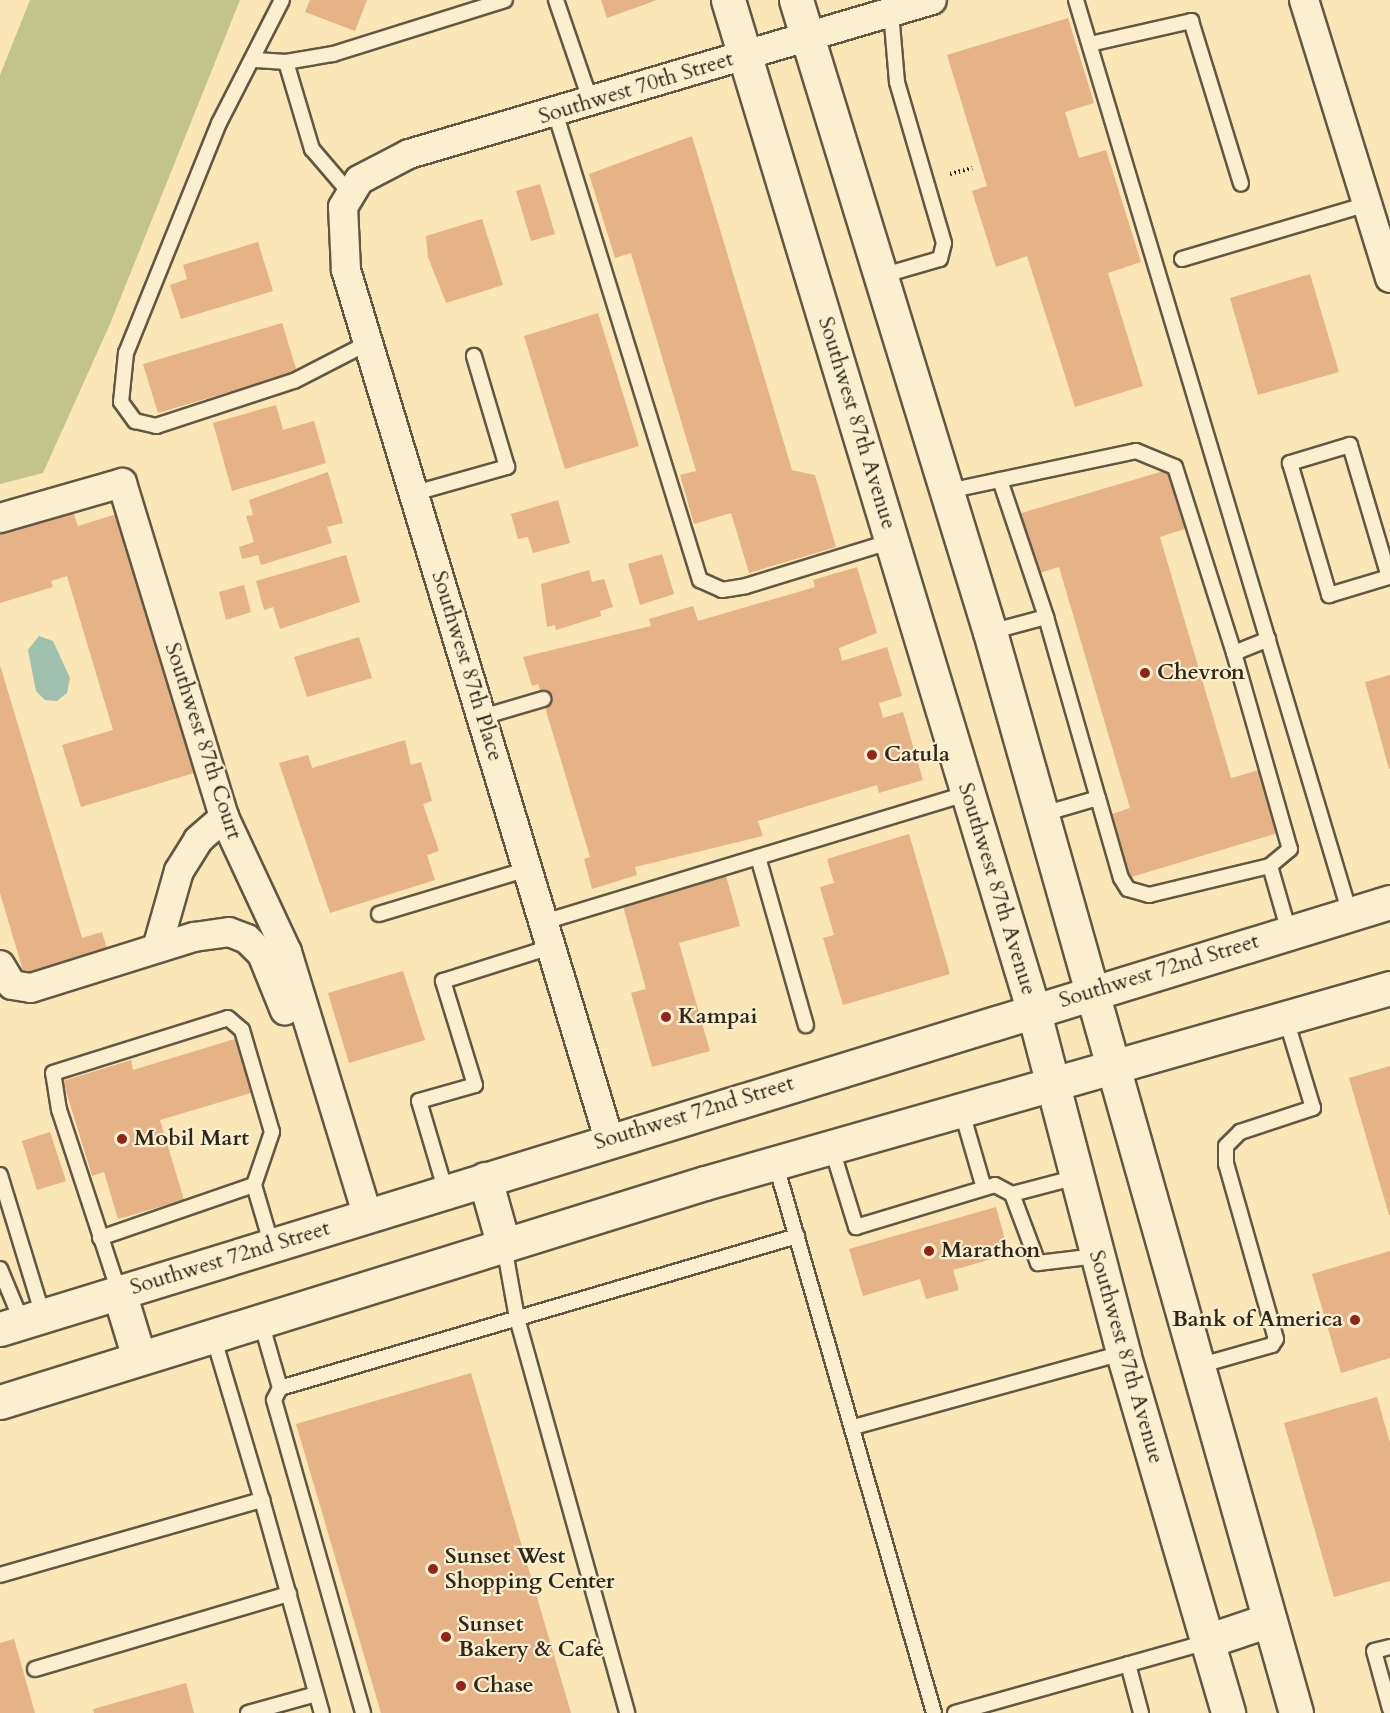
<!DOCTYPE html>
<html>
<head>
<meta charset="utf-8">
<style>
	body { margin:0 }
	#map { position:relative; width:1390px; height:1713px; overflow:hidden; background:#fae6b6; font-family:Cardo,serif }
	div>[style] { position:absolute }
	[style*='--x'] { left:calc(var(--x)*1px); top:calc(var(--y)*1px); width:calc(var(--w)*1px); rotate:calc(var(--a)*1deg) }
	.green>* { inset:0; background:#c2c48b }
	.water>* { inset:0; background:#9ec0ac }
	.building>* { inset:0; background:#e6b288 }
	.path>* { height:4px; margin-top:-2px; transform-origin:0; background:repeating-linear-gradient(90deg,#30271b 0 1.5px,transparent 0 4.5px) }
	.roads { filter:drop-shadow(2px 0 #625742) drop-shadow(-2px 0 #625742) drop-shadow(0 2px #625742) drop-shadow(0 -2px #625742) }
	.lane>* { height:14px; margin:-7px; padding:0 7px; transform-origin:7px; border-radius:7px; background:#fcefd0 }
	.street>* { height:28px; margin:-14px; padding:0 14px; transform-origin:14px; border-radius:14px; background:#fcefd0 }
	.secondary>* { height:33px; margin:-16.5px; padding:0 16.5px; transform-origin:16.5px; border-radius:16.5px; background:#fcefd0 }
	.dots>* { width:16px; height:16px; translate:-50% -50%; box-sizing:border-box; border:3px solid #fcefd0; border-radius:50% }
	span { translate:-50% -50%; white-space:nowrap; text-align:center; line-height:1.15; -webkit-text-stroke:4.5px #fcefd0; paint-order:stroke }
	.street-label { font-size:22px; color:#30271b }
	.poi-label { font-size:22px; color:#30271b; font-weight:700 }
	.left { translate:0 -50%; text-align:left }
	.right { translate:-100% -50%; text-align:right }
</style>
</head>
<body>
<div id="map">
	<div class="green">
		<i style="clip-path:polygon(30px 0,240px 0,110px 324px,43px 473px,0 484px,0 75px)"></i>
	</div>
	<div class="water">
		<i style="clip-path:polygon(39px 636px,53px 641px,70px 678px,67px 693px,57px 701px,45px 700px,36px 691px,28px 650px)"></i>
	</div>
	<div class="building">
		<i style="clip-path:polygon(310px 0,367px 0,355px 31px,305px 12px)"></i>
		<i style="clip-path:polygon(601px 0,657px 0,607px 18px)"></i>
		<i style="clip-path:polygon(1068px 18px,1094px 103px,1065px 112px,1079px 158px,1106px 150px,1141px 262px,1108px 273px,1143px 386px,1075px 407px,1027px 256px,996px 267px,972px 191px,987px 186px,947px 55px)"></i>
		<i style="clip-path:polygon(692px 136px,792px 470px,815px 475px,836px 547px,749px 573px,731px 513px,694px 524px,680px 475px,696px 471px,631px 253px,615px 258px,589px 174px)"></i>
		<i style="clip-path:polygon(540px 184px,555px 234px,531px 241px,516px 191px)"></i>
		<i style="clip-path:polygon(482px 219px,503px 285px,446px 303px,428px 257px,426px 236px)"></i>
		<i style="clip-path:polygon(258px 242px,273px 291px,181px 319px,170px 285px,187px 279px,183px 265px)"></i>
		<i style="clip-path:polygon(1310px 274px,1339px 372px,1258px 395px,1230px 298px)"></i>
		<i style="clip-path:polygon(598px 313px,639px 446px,565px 469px,524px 336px)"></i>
		<i style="clip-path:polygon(282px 323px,297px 372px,158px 413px,143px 364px)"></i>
		<i style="clip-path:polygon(276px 405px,283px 430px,314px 421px,326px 463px,232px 491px,213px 423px)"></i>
		<i style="clip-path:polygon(1167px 470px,1185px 529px,1160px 537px,1231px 778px,1259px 770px,1278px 833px,1128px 878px,1109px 815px,1130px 808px,1059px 567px,1036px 574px,1018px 514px)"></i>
		<i style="clip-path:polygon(328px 472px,343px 523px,327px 527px,332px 543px,261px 565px,258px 555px,242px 559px,239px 547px,254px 542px,246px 516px,253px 515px,249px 500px)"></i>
		<i style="clip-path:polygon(558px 500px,570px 543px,533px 553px,528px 537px,518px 539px,511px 514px)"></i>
		<i style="clip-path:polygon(73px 512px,78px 526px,117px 514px,194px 773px,81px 807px,62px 745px,113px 730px,67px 576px,51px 581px,53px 587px,0 603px,0 533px)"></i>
		<i style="clip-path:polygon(662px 554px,674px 594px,640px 605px,628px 564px)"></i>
		<i style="clip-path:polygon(346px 555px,360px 602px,280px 629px,273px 607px,264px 610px,256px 581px)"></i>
		<i style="clip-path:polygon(857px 567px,877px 633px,839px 648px,842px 661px,887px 647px,902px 696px,879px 703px,883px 718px,903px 712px,923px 780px,879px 793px,877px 785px,758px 821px,763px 836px,635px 867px,637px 875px,592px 889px,584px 859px,590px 857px,538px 684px,532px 686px,523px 657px,651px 626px,649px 619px,693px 606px,698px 621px,815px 587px,813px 580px)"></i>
		<i style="clip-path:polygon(589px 570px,592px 582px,604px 579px,613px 607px,600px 611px,601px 616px,556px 630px,555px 625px,547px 627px,541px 584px)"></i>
		<i style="clip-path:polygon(244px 585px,251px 612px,226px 620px,219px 592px)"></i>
		<i style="clip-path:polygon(359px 637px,372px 678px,307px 697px,294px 657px)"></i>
		<i style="clip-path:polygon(0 665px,82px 938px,102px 932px,107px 949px,24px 974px,0 893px)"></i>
		<i style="clip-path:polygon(1390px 675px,1390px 769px,1389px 769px,1365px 682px)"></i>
		<i style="clip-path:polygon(405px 740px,411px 765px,421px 762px,432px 801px,423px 804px,439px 851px,427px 855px,435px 880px,330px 913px,279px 763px,308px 755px,312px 768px)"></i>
		<i style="clip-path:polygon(909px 834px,950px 974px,843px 1005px,823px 938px,834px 935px,820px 887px,834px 883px,827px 859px)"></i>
		<i style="clip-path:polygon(726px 876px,740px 926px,679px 943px,710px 1051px,652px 1067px,631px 993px,646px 989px,623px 906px)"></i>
		<i style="clip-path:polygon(403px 971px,425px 1040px,349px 1063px,328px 993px)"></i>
		<i style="clip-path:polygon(238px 1038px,254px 1092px,160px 1120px,184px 1200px,118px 1219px,104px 1172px,92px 1176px,63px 1081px,131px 1060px,133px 1070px)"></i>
		<i style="clip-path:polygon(1390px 1066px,1390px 1215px,1389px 1215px,1349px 1078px)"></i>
		<i style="clip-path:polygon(50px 1132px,66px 1181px,37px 1190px,22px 1141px)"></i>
		<i style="clip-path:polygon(996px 1207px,1009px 1254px,953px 1270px,959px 1290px,926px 1299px,920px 1279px,863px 1296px,849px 1249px)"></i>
		<i style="clip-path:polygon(1390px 1251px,1390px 1358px,1341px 1373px,1312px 1274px)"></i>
		<i style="clip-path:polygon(471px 1373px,571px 1713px,381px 1713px,296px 1424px)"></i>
		<i style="clip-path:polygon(1377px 1397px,1390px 1443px,1390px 1581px,1334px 1597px,1284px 1423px)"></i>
		<i style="clip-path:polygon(14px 1639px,35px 1713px,0 1713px,0 1643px)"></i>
		<i style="clip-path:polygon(186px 1683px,194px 1713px,94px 1713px,93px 1709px)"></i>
	</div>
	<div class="path">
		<i style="--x:950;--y:174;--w:23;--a:-15"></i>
	</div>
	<div class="roads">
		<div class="lane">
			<i style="--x:282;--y:0;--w:138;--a:117.1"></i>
			<i style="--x:219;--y:123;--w:248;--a:112"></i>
			<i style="--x:126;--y:353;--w:49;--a:95.8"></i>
			<i style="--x:121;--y:402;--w:24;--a:54"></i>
			<i style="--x:135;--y:421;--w:22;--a:13"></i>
			<i style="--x:156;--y:426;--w:145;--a:-18.1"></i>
			<i style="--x:294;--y:381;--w:83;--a:-27.2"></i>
			<i style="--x:556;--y:0;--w:108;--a:71.1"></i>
			<i style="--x:1076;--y:0;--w:954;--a:73.31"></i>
			<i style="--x:1090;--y:44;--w:104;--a:-12.8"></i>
			<i style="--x:1191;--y:21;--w:170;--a:72.9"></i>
			<i style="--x:256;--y:60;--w:30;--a:4"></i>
			<i style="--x:286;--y:62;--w:48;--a:-9.7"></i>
			<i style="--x:333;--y:54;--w:180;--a:-17.4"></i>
			<i style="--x:286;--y:62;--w:91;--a:73.4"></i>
			<i style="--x:312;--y:149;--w:55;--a:49.4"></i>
			<i style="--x:555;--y:112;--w:490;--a:72.8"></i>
			<i style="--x:700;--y:580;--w:24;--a:24"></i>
			<i style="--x:722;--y:590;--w:24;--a:-9"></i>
			<i style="--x:746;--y:586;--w:153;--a:-17.1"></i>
			<i style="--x:1182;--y:259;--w:194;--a:-16.5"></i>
			<i style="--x:881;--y:276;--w:61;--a:-16.1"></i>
			<i style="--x:940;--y:259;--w:16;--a:-76"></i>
			<i style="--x:944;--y:243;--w:168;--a:-106.3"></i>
			<i style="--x:897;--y:82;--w:70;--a:-94.9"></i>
			<i style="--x:1000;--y:480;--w:145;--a:71.4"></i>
			<i style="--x:1046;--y:617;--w:188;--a:74"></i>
			<i style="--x:948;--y:491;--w:192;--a:-12"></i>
			<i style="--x:1136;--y:451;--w:42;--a:22.3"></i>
			<i style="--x:1175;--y:467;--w:195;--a:72.4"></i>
			<i style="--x:1234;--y:653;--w:37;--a:-22"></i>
			<i style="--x:415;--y:493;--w:96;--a:-15.8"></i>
			<i style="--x:507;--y:467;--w:116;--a:-106.6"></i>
			<i style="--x:1389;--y:577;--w:138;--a:-106.5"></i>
			<i style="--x:1350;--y:445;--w:63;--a:163.3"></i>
			<i style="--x:1290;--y:463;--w:138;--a:73.5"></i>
			<i style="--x:1329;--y:595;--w:63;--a:-16.7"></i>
			<i style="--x:1389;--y:577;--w:1;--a:0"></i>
			<i style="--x:990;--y:632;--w:58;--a:-15"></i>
			<i style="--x:1234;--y:653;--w:204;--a:74.1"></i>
			<i style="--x:1290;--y:849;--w:26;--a:140"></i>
			<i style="--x:482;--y:717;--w:64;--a:-16.4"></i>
			<i style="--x:1043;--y:814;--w:57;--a:-16.2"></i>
			<i style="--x:1098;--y:798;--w:83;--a:74"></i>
			<i style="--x:1121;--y:878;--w:13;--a:58"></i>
			<i style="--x:1128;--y:889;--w:22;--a:16"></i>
			<i style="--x:1149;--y:895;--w:124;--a:-13.5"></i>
			<i style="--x:1270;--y:866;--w:69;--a:73.9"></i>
			<i style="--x:758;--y:857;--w:175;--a:74.1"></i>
			<i style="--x:379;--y:914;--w:156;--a:-16.8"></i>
			<i style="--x:544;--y:922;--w:443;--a:-16.9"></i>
			<i style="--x:961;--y:1109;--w:82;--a:73.8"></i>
			<i style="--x:831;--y:1146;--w:85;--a:72.8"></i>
			<i style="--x:856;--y:1227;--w:145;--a:-16.8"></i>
			<i style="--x:995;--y:1185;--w:19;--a:28"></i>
			<i style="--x:775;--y:1162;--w:573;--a:73.9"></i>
			<i style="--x:0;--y:1175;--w:147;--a:73"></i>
			<i style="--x:1077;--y:1177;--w:67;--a:165.3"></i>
			<i style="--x:1012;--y:1194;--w:74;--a:69.4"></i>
			<i style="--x:1038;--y:1263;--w:59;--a:-6.8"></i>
			<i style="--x:446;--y:1192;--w:95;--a:-106.5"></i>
			<i style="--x:419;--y:1101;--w:58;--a:-15.9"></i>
			<i style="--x:475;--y:1085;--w:109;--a:-107.1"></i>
			<i style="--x:443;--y:981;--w:113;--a:-17.5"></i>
			<i style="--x:100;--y:1238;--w:163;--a:-19"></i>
			<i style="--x:254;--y:1185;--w:64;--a:73.6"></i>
			<i style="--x:504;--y:1246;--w:73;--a:79.8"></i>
			<i style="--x:517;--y:1318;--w:410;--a:74.4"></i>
			<i style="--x:0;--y:1269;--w:57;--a:67.5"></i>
			<i style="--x:119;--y:1292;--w:192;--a:-108.2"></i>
			<i style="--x:59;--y:1110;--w:37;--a:-99"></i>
			<i style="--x:53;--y:1073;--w:183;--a:-17.4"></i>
			<i style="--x:228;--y:1018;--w:18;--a:41"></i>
			<i style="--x:242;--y:1030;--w:106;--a:73.6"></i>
			<i style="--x:272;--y:1132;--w:56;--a:108.8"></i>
			<i style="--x:261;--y:1322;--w:69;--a:73.9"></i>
			<i style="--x:280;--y:1388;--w:13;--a:117"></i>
			<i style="--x:274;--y:1400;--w:325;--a:74.1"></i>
			<i style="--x:213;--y:1336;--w:171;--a:73.4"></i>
			<i style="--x:1198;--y:1366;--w:77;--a:-15.8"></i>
			<i style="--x:1272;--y:1345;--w:7;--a:-56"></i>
			<i style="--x:1276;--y:1339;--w:182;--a:-105.9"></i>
			<i style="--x:1226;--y:1164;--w:18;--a:-90"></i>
			<i style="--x:1226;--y:1146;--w:20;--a:-45"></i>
			<i style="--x:1240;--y:1132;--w:77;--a:-18.2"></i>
			<i style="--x:1313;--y:1108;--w:93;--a:-106.9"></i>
			<i style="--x:280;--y:1388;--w:539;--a:-16.38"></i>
			<i style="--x:854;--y:1427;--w:279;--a:-15.4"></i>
			<i style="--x:0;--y:1575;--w:273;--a:-16"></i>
			<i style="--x:262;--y:1500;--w:221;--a:74.3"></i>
			<i style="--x:1390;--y:1647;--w:16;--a:166"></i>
			<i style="--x:1374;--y:1651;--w:60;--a:74.6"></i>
			<i style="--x:1128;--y:1664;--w:51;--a:75.1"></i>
			<i style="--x:35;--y:1669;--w:265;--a:-16.5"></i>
			<i style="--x:248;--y:1713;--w:71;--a:-15.6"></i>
			<i style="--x:955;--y:1713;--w:262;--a:-15.7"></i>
		</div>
		<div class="street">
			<i style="--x:1304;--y:0;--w:291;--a:72.8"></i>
			<i style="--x:0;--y:518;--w:127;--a:-16"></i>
			<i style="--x:122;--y:483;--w:349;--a:73"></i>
			<i style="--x:224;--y:817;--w:149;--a:65"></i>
			<i style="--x:287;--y:952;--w:277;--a:73"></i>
			<i style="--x:157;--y:948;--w:80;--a:-74.1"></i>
			<i style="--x:179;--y:871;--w:36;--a:-58"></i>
			<i style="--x:198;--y:840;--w:35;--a:-41"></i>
			<i style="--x:0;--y:965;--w:23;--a:59"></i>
			<i style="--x:12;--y:985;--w:19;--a:9"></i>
			<i style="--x:31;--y:988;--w:171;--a:-17.4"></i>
			<i style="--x:194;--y:937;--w:35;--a:-8"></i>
			<i style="--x:229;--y:932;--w:19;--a:21"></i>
			<i style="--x:247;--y:939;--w:21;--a:45"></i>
			<i style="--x:262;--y:954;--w:61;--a:68"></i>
			<i style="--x:609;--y:1139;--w:908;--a:-106.84"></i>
			<i style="--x:346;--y:270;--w:63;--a:-92.7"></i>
			<i style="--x:343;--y:207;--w:31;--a:-59"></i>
			<i style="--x:359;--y:180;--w:56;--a:-27.5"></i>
			<i style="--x:409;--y:154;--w:545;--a:-16.41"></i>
		</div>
		<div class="secondary">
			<i style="--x:728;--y:0;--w:1054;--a:73.18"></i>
			<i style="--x:1033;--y:1009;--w:356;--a:75.3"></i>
			<i style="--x:1123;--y:1353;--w:375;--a:73.7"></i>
			<i style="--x:796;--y:0;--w:661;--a:72.94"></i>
			<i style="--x:990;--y:632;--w:1123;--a:74.19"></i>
			<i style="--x:485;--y:1179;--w:66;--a:74.3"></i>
			<i style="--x:119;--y:1292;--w:69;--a:73.1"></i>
			<i style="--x:0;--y:1329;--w:1454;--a:-17.08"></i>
			<i style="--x:0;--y:1402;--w:738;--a:-17.26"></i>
			<i style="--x:705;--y:1183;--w:712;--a:-15.89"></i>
			<i style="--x:1207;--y:1641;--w:65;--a:-18.7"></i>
		</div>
	</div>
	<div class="dots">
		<i style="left:1145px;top:673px;background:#8f2418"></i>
		<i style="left:872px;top:755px;background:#8f2418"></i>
		<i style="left:666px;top:1017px;background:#8f2418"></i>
		<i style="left:122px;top:1139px;background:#8f2418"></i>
		<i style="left:929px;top:1251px;background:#8f2418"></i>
		<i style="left:1355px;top:1320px;background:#8f2418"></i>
		<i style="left:433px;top:1569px;background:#8f2418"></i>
		<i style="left:446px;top:1637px;background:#8f2418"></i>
		<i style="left:461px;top:1686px;background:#8f2418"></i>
	</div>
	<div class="street-label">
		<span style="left:636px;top:88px;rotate:-17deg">Southwest 70th Street</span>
		<span style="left:857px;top:423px;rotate:73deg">Southwest 87th Avenue</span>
		<span style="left:467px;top:666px;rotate:73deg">Southwest 87th Place</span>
		<span style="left:203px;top:741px;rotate:72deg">Southwest 87th Court</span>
		<span style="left:997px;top:889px;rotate:73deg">Southwest 87th Avenue</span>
		<span style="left:1159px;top:971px;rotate:-17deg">Southwest 72nd Street</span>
		<span style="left:694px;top:1113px;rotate:-17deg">Southwest 72nd Street</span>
		<span style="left:230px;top:1258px;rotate:-17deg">Southwest 72nd Street</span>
		<span style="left:1126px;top:1357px;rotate:74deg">Southwest 87th Avenue</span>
	</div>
	<div class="poi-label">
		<span class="left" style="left:1157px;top:673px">Chevron</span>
		<span class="left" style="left:884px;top:755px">Catula</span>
		<span class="left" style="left:678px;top:1017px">Kampai</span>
		<span class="left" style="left:134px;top:1139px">Mobil Mart</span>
		<span class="left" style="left:941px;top:1251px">Marathon</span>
		<span class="right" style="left:1343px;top:1320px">Bank of America</span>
		<span class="left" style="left:445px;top:1569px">Sunset West<br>Shopping Center</span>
		<span class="left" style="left:458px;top:1637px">Sunset<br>Bakery &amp; Cafe</span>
		<span class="left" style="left:473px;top:1686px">Chase</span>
	</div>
</div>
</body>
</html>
